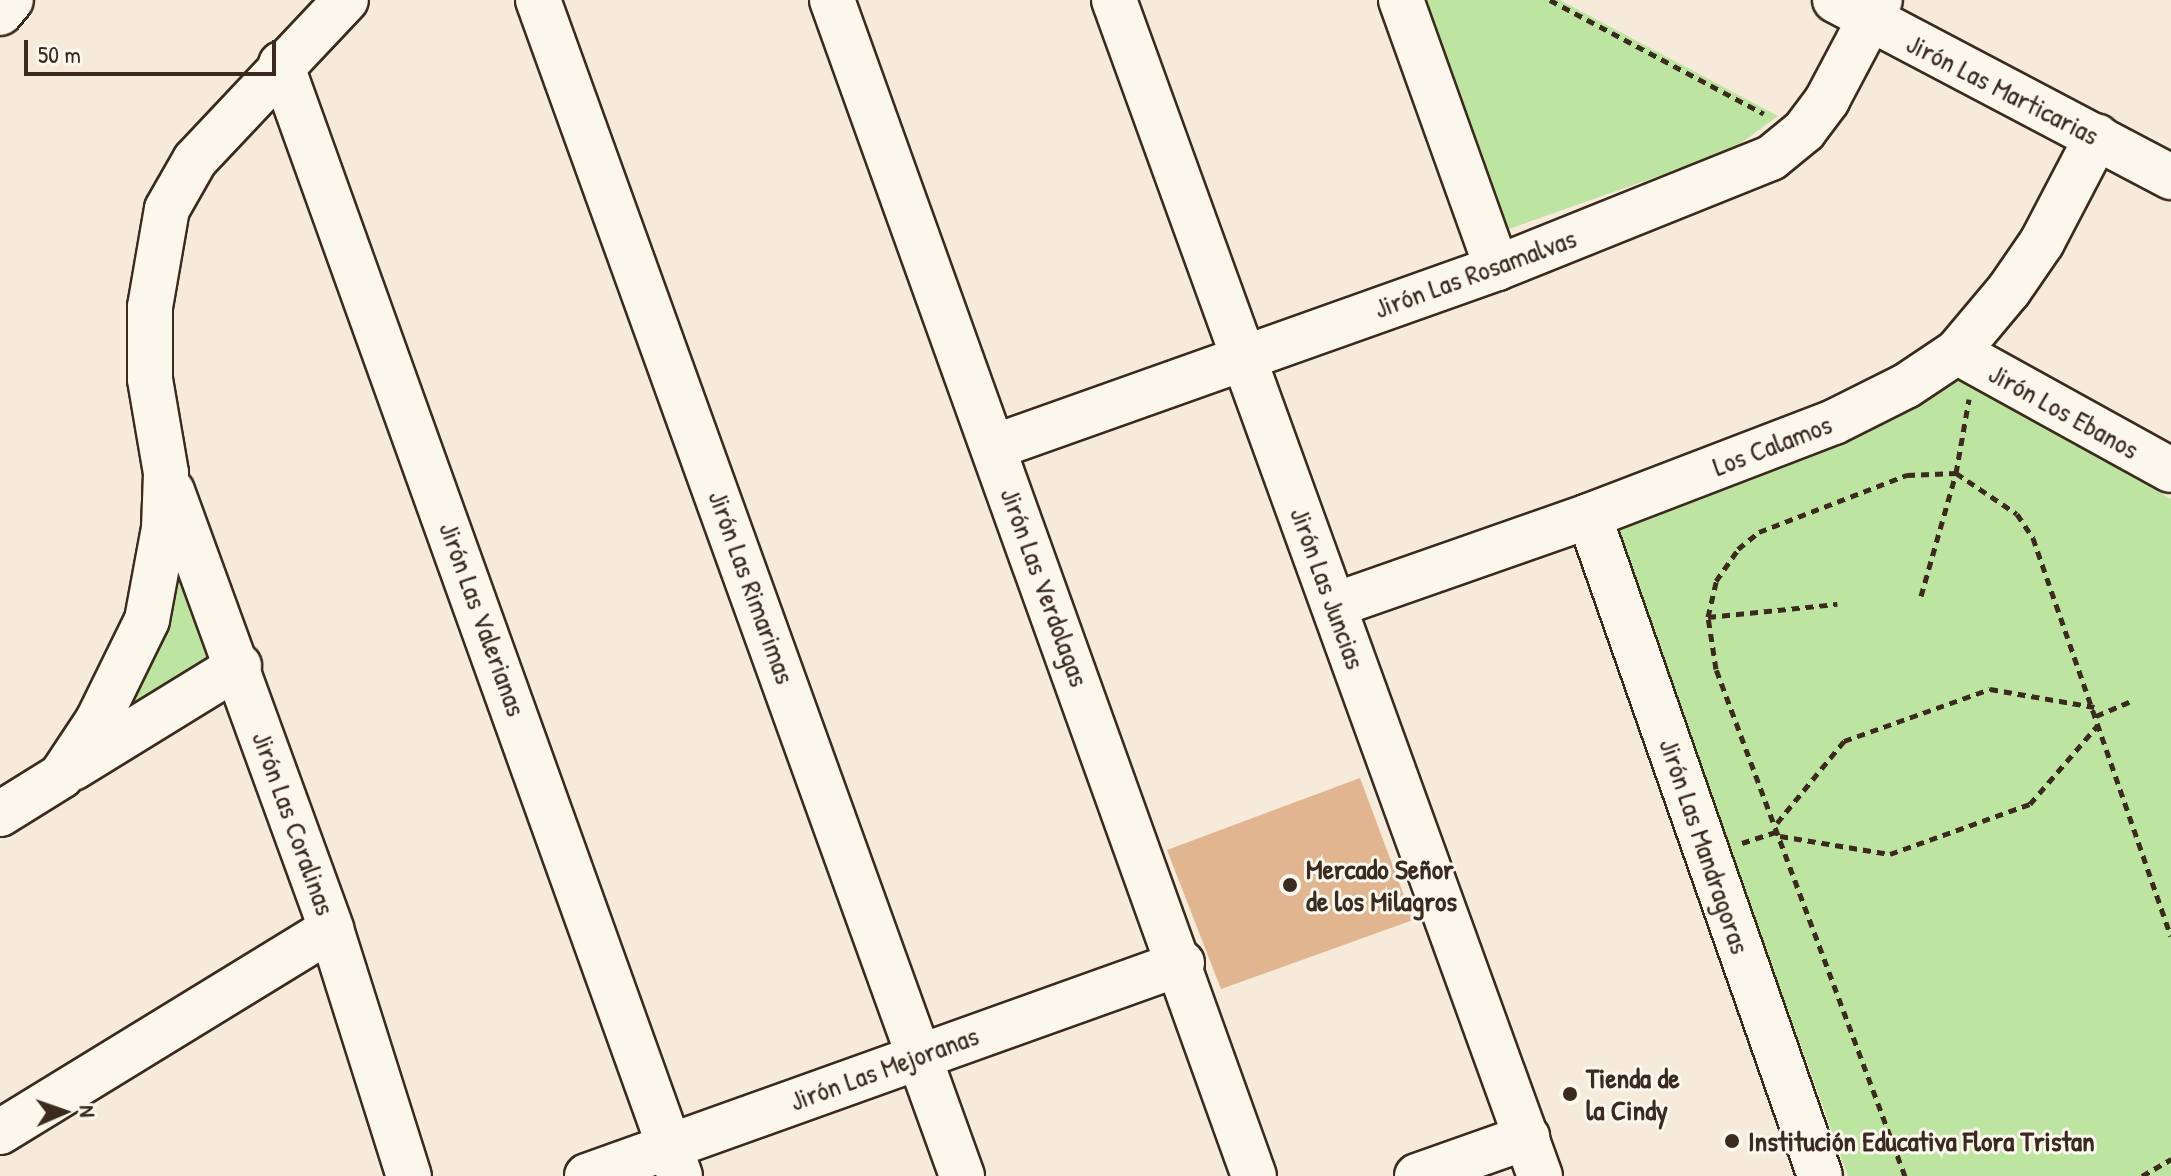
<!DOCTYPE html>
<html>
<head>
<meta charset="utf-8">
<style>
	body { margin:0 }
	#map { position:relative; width:2171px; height:1176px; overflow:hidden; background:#f6eada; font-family:"Patrick Hand",sans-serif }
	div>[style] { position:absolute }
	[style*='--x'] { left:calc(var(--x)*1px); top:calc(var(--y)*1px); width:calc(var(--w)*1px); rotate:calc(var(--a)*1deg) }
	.green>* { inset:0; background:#bde4a0 }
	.building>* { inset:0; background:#e0b590 }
	.path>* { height:5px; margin-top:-2.5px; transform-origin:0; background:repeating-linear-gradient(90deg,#3b2a1e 0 8px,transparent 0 14px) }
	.roads { filter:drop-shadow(2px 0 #3b2a1e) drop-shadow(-2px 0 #3b2a1e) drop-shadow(0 2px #3b2a1e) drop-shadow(0 -2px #3b2a1e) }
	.minor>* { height:44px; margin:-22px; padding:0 22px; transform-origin:22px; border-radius:22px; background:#fbf7ec }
	.dots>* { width:22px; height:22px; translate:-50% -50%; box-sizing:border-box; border:4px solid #fbf7ec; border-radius:50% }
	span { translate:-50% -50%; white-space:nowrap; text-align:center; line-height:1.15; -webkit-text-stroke:6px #fbf7ec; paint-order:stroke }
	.street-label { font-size:28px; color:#3b2a1e }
	.poi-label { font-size:28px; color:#3b2a1e; font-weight:700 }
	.left { translate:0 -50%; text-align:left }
	.north { position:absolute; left:24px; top:1072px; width:80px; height:80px; -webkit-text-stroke:6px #fbf7ec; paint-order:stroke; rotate:88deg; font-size:22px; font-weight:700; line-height:32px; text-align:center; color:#3b2a1e }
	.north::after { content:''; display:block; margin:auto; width:28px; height:36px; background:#3b2a1e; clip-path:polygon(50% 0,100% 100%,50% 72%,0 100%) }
	.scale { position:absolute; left:24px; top:40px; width:252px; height:36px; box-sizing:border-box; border:4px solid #3b2a1e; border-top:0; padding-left:10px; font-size:24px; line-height:28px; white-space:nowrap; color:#3b2a1e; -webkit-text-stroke:6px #fbf7ec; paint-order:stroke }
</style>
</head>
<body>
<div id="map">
	<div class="green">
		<i style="clip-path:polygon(1417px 0,1560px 0,1778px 116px,1730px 151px,1503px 231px)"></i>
		<i style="clip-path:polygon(1962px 372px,2171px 499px,2171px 1176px,1848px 1176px,1613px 526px)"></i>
		<i style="clip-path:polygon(170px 567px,189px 568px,220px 661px,131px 721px,121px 708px)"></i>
	</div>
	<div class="building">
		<i style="clip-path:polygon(1360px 778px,1413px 920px,1221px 989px,1167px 850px)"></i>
	</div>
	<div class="path">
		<i style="--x:1550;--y:0;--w:242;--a:28"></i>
		<i style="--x:1921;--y:596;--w:128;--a:-74.1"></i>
		<i style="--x:1956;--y:473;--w:75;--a:-80"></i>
		<i style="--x:1708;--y:617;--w:130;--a:-5.8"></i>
		<i style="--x:2096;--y:716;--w:38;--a:-23"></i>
		<i style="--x:1777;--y:823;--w:106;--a:-50.7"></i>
		<i style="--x:1844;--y:741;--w:155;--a:-19.6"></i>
		<i style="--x:1990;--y:689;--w:106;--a:9.8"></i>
		<i style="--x:1780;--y:836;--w:111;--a:9.3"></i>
		<i style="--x:1890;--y:854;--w:149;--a:-19.7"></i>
		<i style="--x:2030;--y:804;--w:104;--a:-49.3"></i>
		<i style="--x:1742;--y:843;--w:39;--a:-18"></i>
		<i style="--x:1905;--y:1176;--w:541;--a:-110.44"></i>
		<i style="--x:1716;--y:669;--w:53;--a:-98.7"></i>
		<i style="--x:1708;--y:617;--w:37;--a:-77"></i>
		<i style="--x:1716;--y:581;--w:39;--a:-55"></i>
		<i style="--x:1738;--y:549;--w:27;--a:-39"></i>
		<i style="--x:1759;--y:532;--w:159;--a:-21.1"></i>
		<i style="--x:1907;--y:475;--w:49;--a:-2.3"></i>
		<i style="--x:1956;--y:473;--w:73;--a:33.9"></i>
		<i style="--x:2017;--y:514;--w:29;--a:56"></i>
		<i style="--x:2033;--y:538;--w:421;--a:70.9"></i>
		<i style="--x:2142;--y:1176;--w:34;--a:-30"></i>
	</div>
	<div class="roads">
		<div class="minor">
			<i style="--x:538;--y:0;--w:1250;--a:70.17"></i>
			<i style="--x:832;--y:0;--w:1249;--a:70.26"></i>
			<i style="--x:1114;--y:0;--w:1251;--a:70.09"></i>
			<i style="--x:1401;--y:0;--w:285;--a:70.3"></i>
			<i style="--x:1835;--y:0;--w:380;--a:27.8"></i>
			<i style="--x:0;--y:13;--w:17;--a:-50"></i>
			<i style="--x:281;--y:64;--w:1181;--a:70.26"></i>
			<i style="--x:1957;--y:352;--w:244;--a:28.9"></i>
			<i style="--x:994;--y:447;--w:534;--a:-19.59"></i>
			<i style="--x:1497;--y:268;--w:295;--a:-21.9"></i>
			<i style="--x:1771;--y:158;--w:43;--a:-39.3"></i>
			<i style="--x:1804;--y:131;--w:39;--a:-53"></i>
			<i style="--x:1827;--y:100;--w:113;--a:-62.1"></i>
			<i style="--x:172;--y:491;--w:466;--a:70"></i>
			<i style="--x:331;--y:929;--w:259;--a:72.5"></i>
			<i style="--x:1589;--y:516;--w:699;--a:70.71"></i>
			<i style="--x:1335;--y:605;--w:269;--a:-19.3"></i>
			<i style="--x:1589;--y:516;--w:262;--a:-21"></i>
			<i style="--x:1834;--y:422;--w:80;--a:-26.6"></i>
			<i style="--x:1906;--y:386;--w:61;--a:-33.7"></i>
			<i style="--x:1957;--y:352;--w:81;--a:-50"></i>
			<i style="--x:2009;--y:290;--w:58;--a:-55.5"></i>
			<i style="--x:2042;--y:242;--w:119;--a:-62.4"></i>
			<i style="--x:73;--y:768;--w:195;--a:-31.6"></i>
			<i style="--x:0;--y:814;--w:72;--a:-31.9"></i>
			<i style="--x:61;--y:776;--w:67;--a:-56.5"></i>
			<i style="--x:98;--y:720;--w:111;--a:-63.9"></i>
			<i style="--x:147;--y:620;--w:94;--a:-79.5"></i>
			<i style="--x:164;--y:528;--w:55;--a:-87.9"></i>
			<i style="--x:166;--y:473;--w:95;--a:-99.7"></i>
			<i style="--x:150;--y:379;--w:72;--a:-90"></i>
			<i style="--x:150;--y:307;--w:99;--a:-80.2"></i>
			<i style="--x:167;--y:209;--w:56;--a:-60.3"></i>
			<i style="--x:195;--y:160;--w:220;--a:-46.7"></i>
			<i style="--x:0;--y:1132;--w:388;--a:-31.5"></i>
			<i style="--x:587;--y:1176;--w:632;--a:-19.7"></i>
			<i style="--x:1417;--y:1176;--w:117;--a:-19.5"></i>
		</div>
	</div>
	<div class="dots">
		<i style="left:1290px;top:885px;background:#3b2a1e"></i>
		<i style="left:1570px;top:1094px;background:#3b2a1e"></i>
		<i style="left:1732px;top:1141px;background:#3b2a1e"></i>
	</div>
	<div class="street-label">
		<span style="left:2003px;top:89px;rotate:27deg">Jirón Las Marticarias</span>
		<span style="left:1475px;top:273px;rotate:-20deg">Jirón Las Rosamalvas</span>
		<span style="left:2064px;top:411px;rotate:29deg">Jirón Los Ebanos</span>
		<span style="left:1772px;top:445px;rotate:-21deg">Los Calamos</span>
		<span style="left:752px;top:587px;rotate:70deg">Jirón Las Rimarimas</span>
		<span style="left:1045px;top:587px;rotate:70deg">Jirón Las Verdolagas</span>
		<span style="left:1328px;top:588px;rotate:70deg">Jirón Las Juncias</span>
		<span style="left:483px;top:619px;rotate:70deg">Jirón Las Valerianas</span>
		<span style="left:294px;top:823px;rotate:70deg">Jirón Las Coralinas</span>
		<span style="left:1705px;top:846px;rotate:71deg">Jirón Las Mandragoras</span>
		<span style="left:884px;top:1068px;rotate:-20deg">Jirón Las Mejoranas</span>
	</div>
	<div class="poi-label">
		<span class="left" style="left:1306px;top:885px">Mercado Señor<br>de los Milagros</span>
		<span class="left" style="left:1586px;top:1094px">Tienda de<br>la Cindy</span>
		<span class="left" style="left:1748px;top:1141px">Institución Educativa Flora Tristan</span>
	</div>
	<div class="north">N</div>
	<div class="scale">50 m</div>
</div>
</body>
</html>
